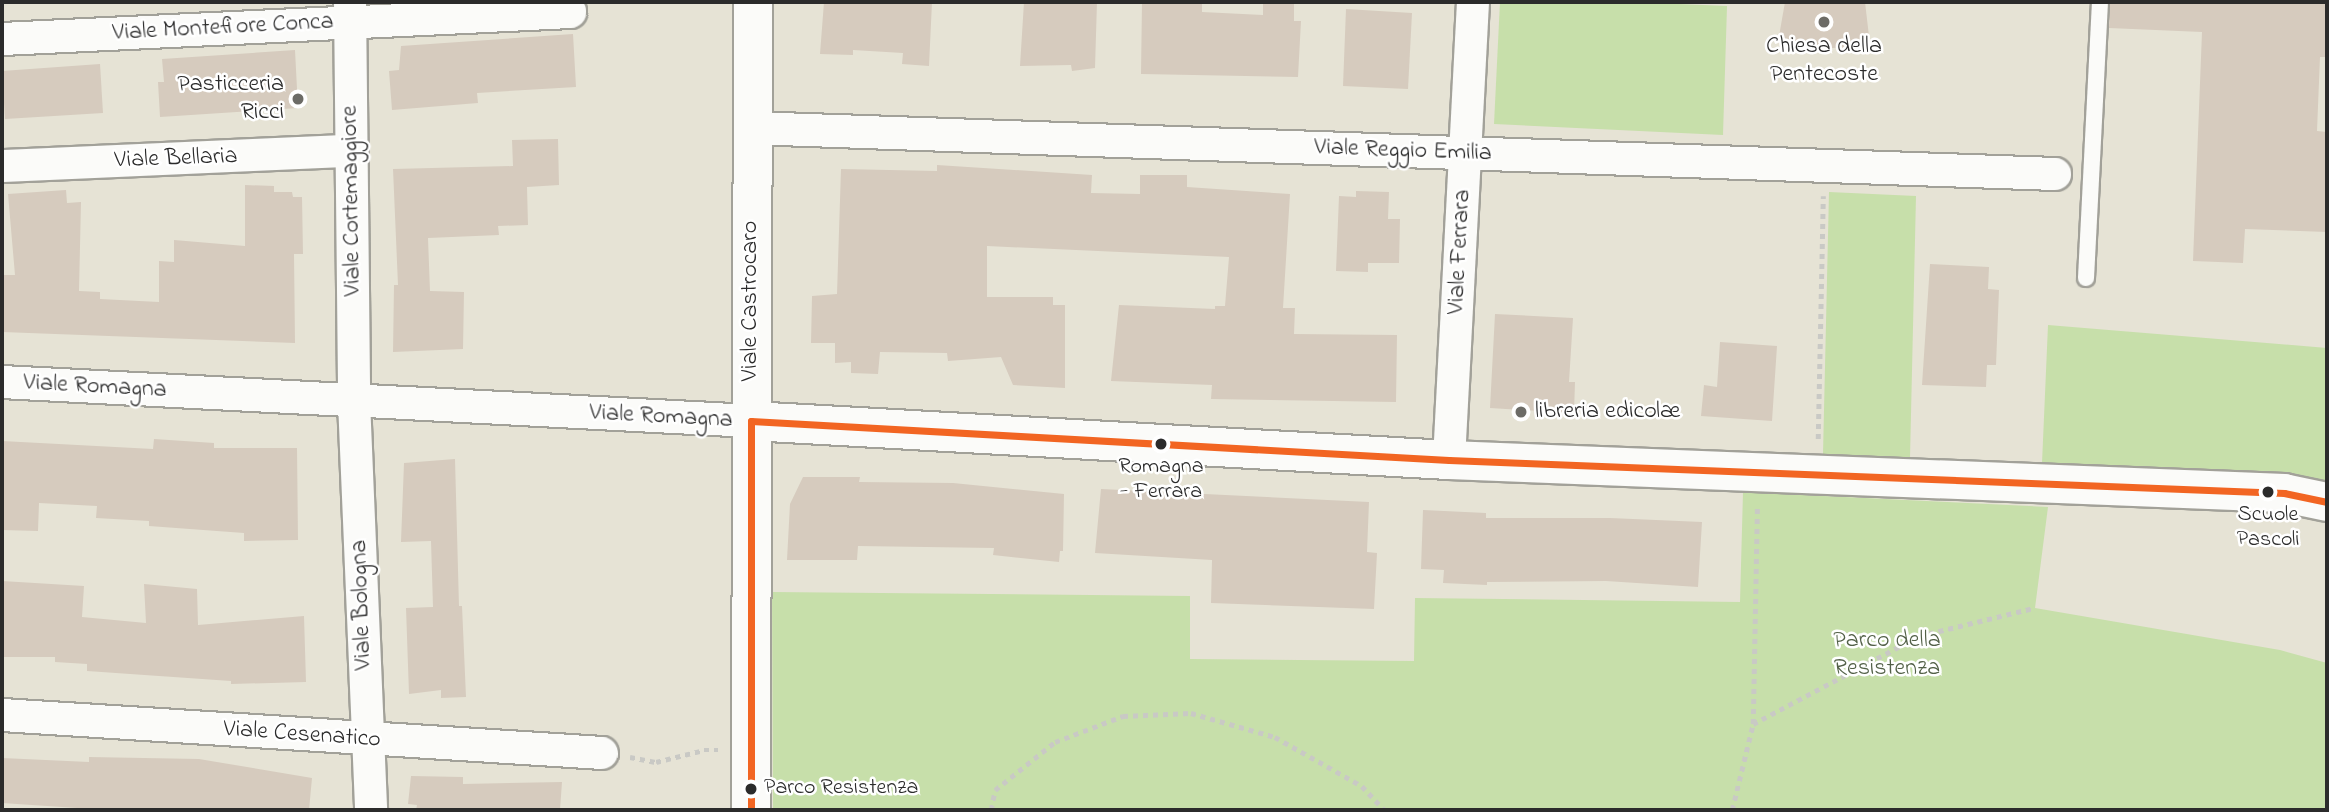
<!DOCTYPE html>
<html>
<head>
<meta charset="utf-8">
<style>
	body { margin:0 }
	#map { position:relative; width:2329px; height:812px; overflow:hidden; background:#e6e3d5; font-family:"Indie Flower",sans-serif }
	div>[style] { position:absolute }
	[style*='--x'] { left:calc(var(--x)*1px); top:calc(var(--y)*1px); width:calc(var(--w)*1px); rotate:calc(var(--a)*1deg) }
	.green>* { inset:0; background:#c7dfaa }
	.building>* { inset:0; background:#d6cbbe }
	.path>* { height:4.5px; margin-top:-2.25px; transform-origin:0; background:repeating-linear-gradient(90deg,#c9c9c5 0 5px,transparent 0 10px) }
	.roads { filter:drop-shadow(2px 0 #a2a199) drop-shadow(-2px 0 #a2a199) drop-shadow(0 2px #a2a199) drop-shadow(0 -2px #a2a199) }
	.service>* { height:16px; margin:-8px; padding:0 8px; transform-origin:8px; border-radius:8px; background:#fbfbf9 }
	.minor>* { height:32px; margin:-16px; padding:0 16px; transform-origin:16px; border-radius:16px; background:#fbfbf9 }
	.tertiary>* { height:38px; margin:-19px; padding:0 19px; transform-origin:19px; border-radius:19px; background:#fbfbf9 }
	.bus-1>* { height:7px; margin:-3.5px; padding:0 3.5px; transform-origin:3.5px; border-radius:3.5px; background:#f26522 }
	.dots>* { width:19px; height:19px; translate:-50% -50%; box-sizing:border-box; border:4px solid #fff; border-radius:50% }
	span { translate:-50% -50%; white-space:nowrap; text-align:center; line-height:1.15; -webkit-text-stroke:5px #fff; paint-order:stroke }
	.bus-label { font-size:22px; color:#2b2b2b }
	.left { translate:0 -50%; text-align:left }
	.street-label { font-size:24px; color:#2b2b2b }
	.poi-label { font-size:24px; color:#2b2b2b }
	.right { translate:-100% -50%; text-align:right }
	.park-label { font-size:24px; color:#526047 }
	.frame { position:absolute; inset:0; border:4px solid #2b2b2b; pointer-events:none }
</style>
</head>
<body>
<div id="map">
	<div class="green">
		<i style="clip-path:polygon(1500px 2px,1631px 2px,1727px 6px,1723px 135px,1494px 124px)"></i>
		<i style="clip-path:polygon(1829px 192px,1916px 196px,1910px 458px,1823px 454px)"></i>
		<i style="clip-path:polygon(2048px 325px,2327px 348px,2327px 481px,2289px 473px,2042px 463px)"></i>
		<i style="clip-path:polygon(1743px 492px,2048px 507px,2035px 608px,2280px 650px,2327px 663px,2327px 810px,773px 810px,772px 592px,1190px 596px,1190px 659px,1414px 661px,1415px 598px,1740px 602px)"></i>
	</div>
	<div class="building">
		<i style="clip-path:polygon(824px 2px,932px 2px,929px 66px,902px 64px,903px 53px,853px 50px,853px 55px,820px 54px)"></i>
		<i style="clip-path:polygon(1024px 2px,1097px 2px,1095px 68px,1072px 71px,1071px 65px,1020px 66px)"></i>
		<i style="clip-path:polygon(1142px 2px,1202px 2px,1202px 12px,1263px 15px,1263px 2px,1294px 2px,1294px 21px,1301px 21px,1298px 77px,1141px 74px)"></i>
		<i style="clip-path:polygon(1785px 2px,1865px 2px,1870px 45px,1821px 49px,1778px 42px)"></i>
		<i style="clip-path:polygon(2110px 2px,2327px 2px,2327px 57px,2320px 57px,2317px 131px,2327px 132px,2327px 232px,2245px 229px,2243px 263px,2193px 261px,2202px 32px,2109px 28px)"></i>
		<i style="clip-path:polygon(1346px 9px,1412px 13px,1408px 89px,1343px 86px)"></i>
		<i style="clip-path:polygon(573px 34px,576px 87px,477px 93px,478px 103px,392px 110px,389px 71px,399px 70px,401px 46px)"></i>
		<i style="clip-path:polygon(295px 50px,298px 108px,160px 117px,158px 82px,164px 82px,162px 59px)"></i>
		<i style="clip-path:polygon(100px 64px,103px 113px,5px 119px,2px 71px)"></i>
		<i style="clip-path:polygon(558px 139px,559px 185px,527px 187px,528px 225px,498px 226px,499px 235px,428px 238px,430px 291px,464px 292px,463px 349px,393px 352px,394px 285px,398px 285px,393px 169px,513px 166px,512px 140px)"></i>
		<i style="clip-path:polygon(937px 165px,1092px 175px,1091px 193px,1140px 194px,1140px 175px,1187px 175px,1187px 187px,1290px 194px,1283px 308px,1295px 308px,1294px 334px,1397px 335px,1396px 402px,1211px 399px,1212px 385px,1111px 381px,1119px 305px,1215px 309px,1215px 306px,1225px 306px,1229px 257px,987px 246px,987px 297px,1053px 297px,1053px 305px,1065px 305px,1065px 388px,1013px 385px,1001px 357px,948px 361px,947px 353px,880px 352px,878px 374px,851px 373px,851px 362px,835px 363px,835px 343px,811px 343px,812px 296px,837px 294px,841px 169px,937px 171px)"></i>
		<i style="clip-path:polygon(245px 185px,274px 186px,274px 192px,292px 192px,293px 197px,302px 197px,303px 254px,294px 254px,295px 343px,2px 332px,2px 275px,15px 275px,8px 194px,66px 190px,67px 203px,81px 202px,79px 291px,100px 292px,100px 299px,159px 302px,159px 261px,174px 262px,174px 240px,245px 246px)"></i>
		<i style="clip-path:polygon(1356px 191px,1389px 192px,1388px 219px,1400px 219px,1399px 263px,1368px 263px,1368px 272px,1336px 271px,1339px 196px,1356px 197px)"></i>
		<i style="clip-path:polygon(1930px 264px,1989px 267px,1988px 289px,1999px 290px,1996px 365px,1987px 365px,1986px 387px,1922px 385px)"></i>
		<i style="clip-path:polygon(1495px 314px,1573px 318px,1569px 382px,1575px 382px,1574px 413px,1490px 408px)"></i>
		<i style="clip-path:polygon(1720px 342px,1777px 346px,1772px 421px,1701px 416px,1704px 385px,1717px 387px)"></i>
		<i style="clip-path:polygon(154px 439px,214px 443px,214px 448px,297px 448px,298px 540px,244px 541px,244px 533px,149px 526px,149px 521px,96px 518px,97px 506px,39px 503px,38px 531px,2px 530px,2px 441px,153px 449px)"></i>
		<i style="clip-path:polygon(455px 459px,459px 606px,462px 606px,466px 697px,441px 698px,441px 690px,409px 694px,406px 608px,433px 607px,431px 541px,401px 542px,404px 463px)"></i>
		<i style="clip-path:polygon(803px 477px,860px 477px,859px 482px,953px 483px,1064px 494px,1063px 551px,1060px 551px,1059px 562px,993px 555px,994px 548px,858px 546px,857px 560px,787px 560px,790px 504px)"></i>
		<i style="clip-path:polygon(1101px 489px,1369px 502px,1367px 552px,1377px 553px,1374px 609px,1211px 603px,1212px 560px,1095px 553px)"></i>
		<i style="clip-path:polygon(1423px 510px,1486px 513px,1486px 518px,1610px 518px,1702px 522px,1698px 587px,1606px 581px,1487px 582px,1487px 585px,1443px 583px,1444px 570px,1421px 569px)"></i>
		<i style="clip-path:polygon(2px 581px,84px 586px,82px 617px,146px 623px,144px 584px,197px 589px,198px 625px,304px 616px,306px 682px,231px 684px,231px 681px,87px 671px,87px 664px,55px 662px,55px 657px,2px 657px)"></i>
		<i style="clip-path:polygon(89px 757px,199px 759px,312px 778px,309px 810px,77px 810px,77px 808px,2px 803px,2px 758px,89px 762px)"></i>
		<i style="clip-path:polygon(411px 776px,463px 777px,463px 784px,562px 782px,560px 810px,416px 810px,417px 805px,408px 804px)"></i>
	</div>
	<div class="path">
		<i style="--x:1818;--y:439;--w:243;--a:-88.8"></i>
		<i style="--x:1753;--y:724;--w:188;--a:-27.9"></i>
		<i style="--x:1919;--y:636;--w:118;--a:-13.7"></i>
		<i style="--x:630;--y:757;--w:26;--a:11"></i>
		<i style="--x:656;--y:762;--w:49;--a:-14"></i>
		<i style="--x:704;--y:750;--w:14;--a:0"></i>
		<i style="--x:991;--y:810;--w:20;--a:-79"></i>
		<i style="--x:995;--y:790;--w:77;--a:-38.7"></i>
		<i style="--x:1055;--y:742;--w:73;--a:-20.9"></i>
		<i style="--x:1123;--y:716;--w:68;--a:-2.5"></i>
		<i style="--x:1191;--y:713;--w:87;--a:15.9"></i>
		<i style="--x:1275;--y:737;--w:100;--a:29.4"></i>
		<i style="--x:1362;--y:786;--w:33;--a:47"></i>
		<i style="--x:1732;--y:810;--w:89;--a:-76.3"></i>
		<i style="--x:1753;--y:724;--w:218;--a:-88.9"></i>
	</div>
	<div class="roads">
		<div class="service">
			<i style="--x:2086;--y:278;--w:276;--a:-87.1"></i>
		</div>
		<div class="minor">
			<i style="--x:350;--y:2;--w:399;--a:89.4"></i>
			<i style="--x:354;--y:401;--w:409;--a:87.6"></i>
			<i style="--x:2;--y:39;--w:569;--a:-2.72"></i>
			<i style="--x:751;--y:128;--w:1305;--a:2.02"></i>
			<i style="--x:2;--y:166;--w:349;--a:-2.5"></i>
			<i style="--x:2;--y:382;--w:750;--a:2.98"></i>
			<i style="--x:1449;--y:460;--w:459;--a:-87"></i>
			<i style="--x:2;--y:715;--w:601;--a:3.62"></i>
		</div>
		<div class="tertiary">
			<i style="--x:751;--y:421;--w:699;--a:3.2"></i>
			<i style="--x:1449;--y:460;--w:836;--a:2.26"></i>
			<i style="--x:2284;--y:493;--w:44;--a:11.8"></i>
			<i style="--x:751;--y:810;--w:808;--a:-89.86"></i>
		</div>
	</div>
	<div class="bus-1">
		<i style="--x:751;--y:421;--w:699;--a:3.2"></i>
		<i style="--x:1449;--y:460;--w:836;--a:2.26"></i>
		<i style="--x:2284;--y:493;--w:44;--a:11.8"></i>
		<i style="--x:751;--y:421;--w:389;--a:90"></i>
	</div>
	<div class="dots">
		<i style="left:1824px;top:22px;background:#6c6b66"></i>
		<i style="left:298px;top:99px;background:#6c6b66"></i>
		<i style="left:1521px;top:412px;background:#6c6b66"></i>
		<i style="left:1161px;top:444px;background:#2b2b2b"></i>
		<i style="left:2268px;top:492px;background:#2b2b2b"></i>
		<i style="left:751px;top:789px;background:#2b2b2b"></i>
	</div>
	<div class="bus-label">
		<span style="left:1161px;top:480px">Romagna<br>- Ferrara</span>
		<span style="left:2268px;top:528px">Scuole<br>Pascoli</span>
		<span class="left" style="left:764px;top:789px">Parco Resistenza</span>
	</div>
	<div class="street-label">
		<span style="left:223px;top:28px;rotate:-3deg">Viale Montefiore Conca</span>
		<span style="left:1403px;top:151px;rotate:2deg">Viale Reggio Emilia</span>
		<span style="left:176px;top:159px;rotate:-2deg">Viale Bellaria</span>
		<span style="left:352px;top:201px;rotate:-91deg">Viale Cortemaggiore</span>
		<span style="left:1460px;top:252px;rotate:-87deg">Viale Ferrara</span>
		<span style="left:751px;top:301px;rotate:-90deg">Viale Castrocaro</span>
		<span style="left:95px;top:387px;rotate:3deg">Viale Romagna</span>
		<span style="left:661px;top:417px;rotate:3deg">Viale Romagna</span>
		<span style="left:362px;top:605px;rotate:-92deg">Viale Bologna</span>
		<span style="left:302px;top:735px;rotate:4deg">Viale Cesenatico</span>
	</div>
	<div class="poi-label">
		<span style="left:1824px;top:61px">Chiesa della<br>Pentecoste</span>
		<span class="right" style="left:284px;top:99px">Pasticceria<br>Ricci</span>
		<span class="left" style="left:1535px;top:412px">libreria edicolæ</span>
	</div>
	<div class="park-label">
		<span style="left:1887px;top:655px">Parco della<br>Resistenza</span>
	</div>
	<div class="frame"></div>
</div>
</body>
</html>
